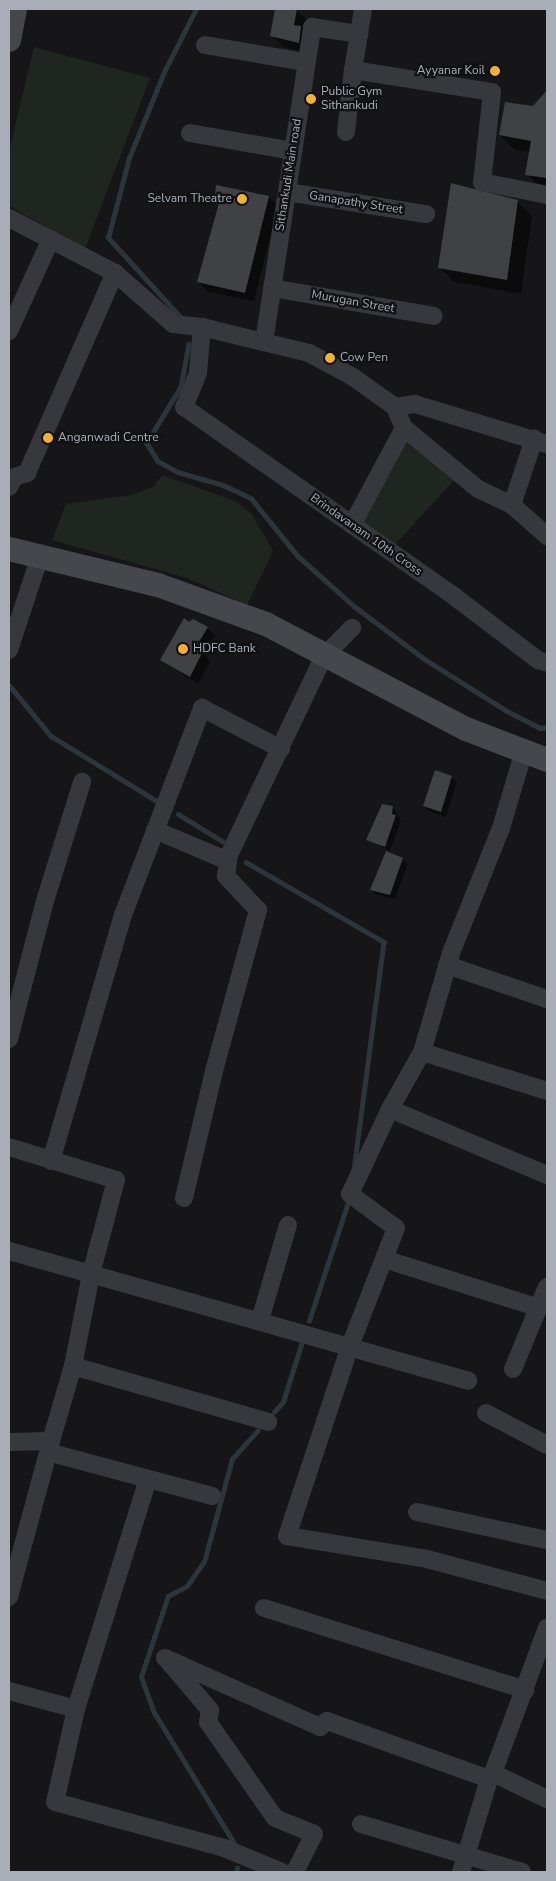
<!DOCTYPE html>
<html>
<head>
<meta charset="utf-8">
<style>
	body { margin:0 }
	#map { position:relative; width:556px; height:1881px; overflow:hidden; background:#161618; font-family:"Nunito Sans",sans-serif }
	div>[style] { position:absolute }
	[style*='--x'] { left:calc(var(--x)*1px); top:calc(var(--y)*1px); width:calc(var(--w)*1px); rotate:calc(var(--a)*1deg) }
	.green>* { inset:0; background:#1e261f }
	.shadow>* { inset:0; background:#0007 }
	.stream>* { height:4.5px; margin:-2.25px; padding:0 2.25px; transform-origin:2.25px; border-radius:2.25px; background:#2c353c }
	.building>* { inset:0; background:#404145 }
	.street>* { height:18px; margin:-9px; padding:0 9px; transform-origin:9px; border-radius:9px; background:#37383d }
	.secondary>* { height:24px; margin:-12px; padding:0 12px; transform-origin:12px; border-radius:12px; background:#45474d }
	.dots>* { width:14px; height:14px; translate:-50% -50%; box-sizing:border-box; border:2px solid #111113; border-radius:50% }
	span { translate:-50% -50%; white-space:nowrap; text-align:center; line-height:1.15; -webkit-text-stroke:4.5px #111113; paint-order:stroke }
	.poi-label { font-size:12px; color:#a8adb8 }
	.right { translate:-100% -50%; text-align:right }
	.left { translate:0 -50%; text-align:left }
	.street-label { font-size:12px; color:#a8adb8 }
	.frame { position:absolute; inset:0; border:10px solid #a8adb8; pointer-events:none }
</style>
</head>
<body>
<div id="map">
	<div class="green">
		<i style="clip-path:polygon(34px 47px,150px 78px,85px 249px,9px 206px,9px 151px)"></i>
		<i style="clip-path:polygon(406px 440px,456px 478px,393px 547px,361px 522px)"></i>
		<i style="clip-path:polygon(162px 475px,235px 501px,252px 514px,273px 551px,247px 605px,187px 578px,52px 540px,66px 504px,131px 495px,153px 487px)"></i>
	</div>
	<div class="shadow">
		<i style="clip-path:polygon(276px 9px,296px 10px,308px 21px,310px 54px,284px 47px,272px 35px)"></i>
		<i style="clip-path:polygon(541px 99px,547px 100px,547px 190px,541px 189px,527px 174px,530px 152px,515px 150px,500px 135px)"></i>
		<i style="clip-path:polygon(269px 197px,278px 206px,254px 301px,208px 292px,199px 282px,220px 205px,215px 201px)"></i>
		<i style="clip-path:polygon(517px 201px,532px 216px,521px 294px,455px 282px,440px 268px)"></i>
		<i style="clip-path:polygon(189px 624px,207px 628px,215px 636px,204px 654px,210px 662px,198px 684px,161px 659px)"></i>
		<i style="clip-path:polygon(451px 777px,457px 782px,446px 817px,429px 811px,424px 806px)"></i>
		<i style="clip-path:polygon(393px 807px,401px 821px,390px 851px,368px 840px)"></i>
		<i style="clip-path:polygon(402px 859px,408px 864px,395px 899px,376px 895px,371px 889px)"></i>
	</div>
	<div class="stream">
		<i style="--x:182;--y:319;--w:110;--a:-132.4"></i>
		<i style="--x:108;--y:238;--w:83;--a:-75.3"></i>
		<i style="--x:129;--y:158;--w:95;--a:-67.8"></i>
		<i style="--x:165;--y:70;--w:68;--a:-63.1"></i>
		<i style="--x:189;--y:344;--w:44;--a:100.5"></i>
		<i style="--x:181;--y:387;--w:66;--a:121.3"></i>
		<i style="--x:147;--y:443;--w:21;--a:59"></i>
		<i style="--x:158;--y:461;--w:23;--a:29"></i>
		<i style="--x:178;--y:472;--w:47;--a:16.1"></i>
		<i style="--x:223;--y:485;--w:31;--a:25"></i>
		<i style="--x:251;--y:498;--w:75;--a:51"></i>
		<i style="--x:298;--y:556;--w:75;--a:41.8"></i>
		<i style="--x:354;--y:606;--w:90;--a:36.9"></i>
		<i style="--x:426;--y:660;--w:96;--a:32.2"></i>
		<i style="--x:507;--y:711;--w:37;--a:27"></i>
		<i style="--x:540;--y:728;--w:7;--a:-8"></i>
		<i style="--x:10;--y:686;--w:65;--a:50.6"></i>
		<i style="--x:51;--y:736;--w:124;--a:31.5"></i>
		<i style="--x:178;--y:814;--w:52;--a:31.5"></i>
		<i style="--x:246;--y:862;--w:160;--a:30.1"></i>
		<i style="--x:384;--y:942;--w:229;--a:97.5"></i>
		<i style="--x:309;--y:1321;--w:128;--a:-71.8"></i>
		<i style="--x:274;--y:1412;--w:13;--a:-48"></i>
		<i style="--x:283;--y:1402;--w:60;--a:-72.5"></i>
		<i style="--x:235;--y:1845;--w:155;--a:-121.5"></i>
		<i style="--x:154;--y:1713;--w:38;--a:-110"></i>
		<i style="--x:141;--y:1677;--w:85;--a:-71.6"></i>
		<i style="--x:168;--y:1596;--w:21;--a:-28"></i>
		<i style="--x:187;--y:1586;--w:29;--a:-55"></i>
		<i style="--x:204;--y:1562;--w:107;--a:-74.8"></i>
		<i style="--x:232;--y:1459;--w:38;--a:-48"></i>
		<i style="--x:236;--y:1872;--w:4;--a:-76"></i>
	</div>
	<div class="building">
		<i style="clip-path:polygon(275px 9px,297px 9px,294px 25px,301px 26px,299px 43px,270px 36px)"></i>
		<i style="clip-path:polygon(547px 90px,547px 178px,525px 175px,531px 141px,499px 135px,505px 102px,533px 106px)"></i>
		<i style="clip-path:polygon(451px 183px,518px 200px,507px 280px,438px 268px)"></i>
		<i style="clip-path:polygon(216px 185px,269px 196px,245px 293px,197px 282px,219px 203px,214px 202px)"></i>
		<i style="clip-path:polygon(184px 618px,189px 622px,193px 619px,208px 627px,197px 645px,202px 653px,190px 677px,160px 660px)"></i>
		<i style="clip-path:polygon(435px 770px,452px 776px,441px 812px,423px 806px)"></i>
		<i style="clip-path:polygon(382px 804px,393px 806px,392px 814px,396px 815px,385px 847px,366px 840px)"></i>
		<i style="clip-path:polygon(386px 851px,403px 858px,390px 895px,370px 890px)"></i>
	</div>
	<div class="street">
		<i style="--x:363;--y:9;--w:62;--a:99.3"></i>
		<i style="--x:353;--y:70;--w:141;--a:9"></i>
		<i style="--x:492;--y:92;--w:91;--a:96.3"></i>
		<i style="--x:482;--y:182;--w:66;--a:11.3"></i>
		<i style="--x:205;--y:45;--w:102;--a:9.6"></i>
		<i style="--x:346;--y:132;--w:62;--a:-83.6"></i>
		<i style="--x:190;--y:133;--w:105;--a:9.9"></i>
		<i style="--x:287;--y:192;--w:141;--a:9"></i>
		<i style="--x:9;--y:218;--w:119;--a:27.4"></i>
		<i style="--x:115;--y:273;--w:77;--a:41.3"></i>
		<i style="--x:173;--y:324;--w:29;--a:6"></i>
		<i style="--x:202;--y:327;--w:110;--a:13.7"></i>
		<i style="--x:309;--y:353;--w:50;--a:28.6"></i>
		<i style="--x:353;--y:377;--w:52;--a:35.5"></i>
		<i style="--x:272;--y:288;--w:164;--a:9.8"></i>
		<i style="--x:202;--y:327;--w:46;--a:95"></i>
		<i style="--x:198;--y:373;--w:37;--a:112"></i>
		<i style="--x:184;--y:407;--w:331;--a:35"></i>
		<i style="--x:455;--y:597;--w:104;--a:37.2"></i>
		<i style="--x:538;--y:660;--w:9;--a:18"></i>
		<i style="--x:9;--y:331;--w:101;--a:-65.5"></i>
		<i style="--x:264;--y:342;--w:319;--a:-81.3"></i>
		<i style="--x:312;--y:27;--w:48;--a:8.5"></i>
		<i style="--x:395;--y:407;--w:23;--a:67"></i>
		<i style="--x:404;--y:428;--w:96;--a:39.5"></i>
		<i style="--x:478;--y:489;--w:38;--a:25"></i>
		<i style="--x:512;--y:505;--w:47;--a:41.5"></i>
		<i style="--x:395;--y:407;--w:20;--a:-9"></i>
		<i style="--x:415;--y:404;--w:138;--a:16.9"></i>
		<i style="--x:9;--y:487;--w:11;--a:-63"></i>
		<i style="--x:14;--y:477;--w:14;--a:-17"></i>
		<i style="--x:27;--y:473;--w:219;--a:-66.3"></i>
		<i style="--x:512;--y:505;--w:70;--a:-71.6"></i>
		<i style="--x:352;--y:525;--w:110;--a:-61.8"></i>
		<i style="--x:9;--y:650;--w:99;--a:-71.7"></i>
		<i style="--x:524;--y:751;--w:80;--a:106.6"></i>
		<i style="--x:501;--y:828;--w:135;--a:111.8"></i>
		<i style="--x:451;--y:953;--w:103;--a:106.3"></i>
		<i style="--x:422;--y:1052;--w:65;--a:119.3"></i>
		<i style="--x:390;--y:1109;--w:94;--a:115.2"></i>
		<i style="--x:350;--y:1194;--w:57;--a:36.5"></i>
		<i style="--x:396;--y:1228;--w:127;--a:111.3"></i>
		<i style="--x:350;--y:1346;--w:200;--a:108.3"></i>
		<i style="--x:287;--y:1536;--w:142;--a:9.3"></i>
		<i style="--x:427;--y:1559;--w:124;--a:14.9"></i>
		<i style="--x:155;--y:830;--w:79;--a:23"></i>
		<i style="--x:447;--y:965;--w:106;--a:18.8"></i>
		<i style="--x:9;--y:1039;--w:143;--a:-75.4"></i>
		<i style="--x:45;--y:901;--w:125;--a:-72.7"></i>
		<i style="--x:422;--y:1052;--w:131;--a:17.3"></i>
		<i style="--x:390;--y:1109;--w:170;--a:22.8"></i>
		<i style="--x:9;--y:1147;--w:112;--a:17.1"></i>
		<i style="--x:116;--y:1180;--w:97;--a:104.9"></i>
		<i style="--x:91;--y:1274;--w:85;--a:-164.3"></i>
		<i style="--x:51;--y:1161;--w:256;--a:-73.7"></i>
		<i style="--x:123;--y:915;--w:222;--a:-69.1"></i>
		<i style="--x:202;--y:708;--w:89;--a:27.4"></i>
		<i style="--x:184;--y:1198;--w:130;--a:-76.7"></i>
		<i style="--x:214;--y:1071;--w:167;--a:-74.7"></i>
		<i style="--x:258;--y:910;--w:47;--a:-133.3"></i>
		<i style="--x:226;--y:876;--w:21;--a:-82"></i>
		<i style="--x:229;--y:855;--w:221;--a:-64.5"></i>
		<i style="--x:324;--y:656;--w:40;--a:-45"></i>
		<i style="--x:384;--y:1259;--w:163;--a:17.5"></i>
		<i style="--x:260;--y:1320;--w:99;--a:-73.6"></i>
		<i style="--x:73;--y:1366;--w:203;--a:16"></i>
		<i style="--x:513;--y:1369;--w:89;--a:-67.5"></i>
		<i style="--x:486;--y:1413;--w:69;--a:27.7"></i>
		<i style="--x:9;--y:1442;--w:42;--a:-1.4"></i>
		<i style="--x:51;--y:1441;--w:78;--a:-73.7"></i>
		<i style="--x:73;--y:1366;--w:94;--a:-78.9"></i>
		<i style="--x:91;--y:1274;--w:392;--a:15.8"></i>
		<i style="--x:48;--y:1452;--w:170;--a:15"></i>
		<i style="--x:148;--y:1479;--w:241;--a:107.4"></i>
		<i style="--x:76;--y:1709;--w:95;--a:102.7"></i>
		<i style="--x:55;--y:1802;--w:175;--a:15.2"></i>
		<i style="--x:224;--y:1848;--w:63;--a:22.5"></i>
		<i style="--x:417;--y:1512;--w:133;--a:12.2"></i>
		<i style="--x:9;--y:1597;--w:162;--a:-74.9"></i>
		<i style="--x:264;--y:1608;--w:274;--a:17.4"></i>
		<i style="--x:165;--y:1658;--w:170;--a:24"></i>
		<i style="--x:320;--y:1727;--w:9;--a:-41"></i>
		<i style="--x:327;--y:1721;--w:172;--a:19.7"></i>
		<i style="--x:489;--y:1779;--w:7;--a:-56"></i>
		<i style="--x:493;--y:1773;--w:60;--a:25.7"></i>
		<i style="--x:169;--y:1662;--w:63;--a:49.5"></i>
		<i style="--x:210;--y:1710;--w:12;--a:99"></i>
		<i style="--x:208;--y:1722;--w:117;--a:55.1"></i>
		<i style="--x:275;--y:1818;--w:42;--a:22.3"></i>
		<i style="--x:314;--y:1834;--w:42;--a:116.6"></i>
		<i style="--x:9;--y:1691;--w:69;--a:15"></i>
		<i style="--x:493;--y:1773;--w:155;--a:-69.6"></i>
		<i style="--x:361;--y:1824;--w:168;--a:16.6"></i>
		<i style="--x:461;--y:1872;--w:97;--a:-73.2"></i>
	</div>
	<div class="secondary">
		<i style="--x:9;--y:40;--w:32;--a:-79"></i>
		<i style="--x:9;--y:549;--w:153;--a:13.6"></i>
		<i style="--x:158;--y:585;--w:115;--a:19.9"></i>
		<i style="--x:266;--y:624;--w:226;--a:27.7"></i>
		<i style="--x:466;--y:729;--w:87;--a:20.9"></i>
	</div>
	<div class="dots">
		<i style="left:495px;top:71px;background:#f2b134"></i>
		<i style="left:311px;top:99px;background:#f2b134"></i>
		<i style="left:242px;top:199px;background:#f2b134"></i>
		<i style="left:330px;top:358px;background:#f2b134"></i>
		<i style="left:48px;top:438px;background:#f2b134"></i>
		<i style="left:183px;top:649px;background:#f2b134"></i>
	</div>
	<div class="poi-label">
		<span class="right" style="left:485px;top:71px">Ayyanar Koil</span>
		<span class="left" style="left:321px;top:99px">Public Gym<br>Sithankudi</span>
		<span class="right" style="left:232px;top:199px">Selvam Theatre</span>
		<span class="left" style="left:340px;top:358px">Cow Pen</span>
		<span class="left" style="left:58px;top:438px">Anganwadi Centre</span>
		<span class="left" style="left:193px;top:649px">HDFC Bank</span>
	</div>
	<div class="street-label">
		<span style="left:289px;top:175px;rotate:-81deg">Sithankudi Main road</span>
		<span style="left:356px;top:203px;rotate:9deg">Ganapathy Street</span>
		<span style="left:353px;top:302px;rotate:10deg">Murugan Street</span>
		<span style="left:366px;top:535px;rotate:35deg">Brindavanam 10th Cross</span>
	</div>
	<div class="frame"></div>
</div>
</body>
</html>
